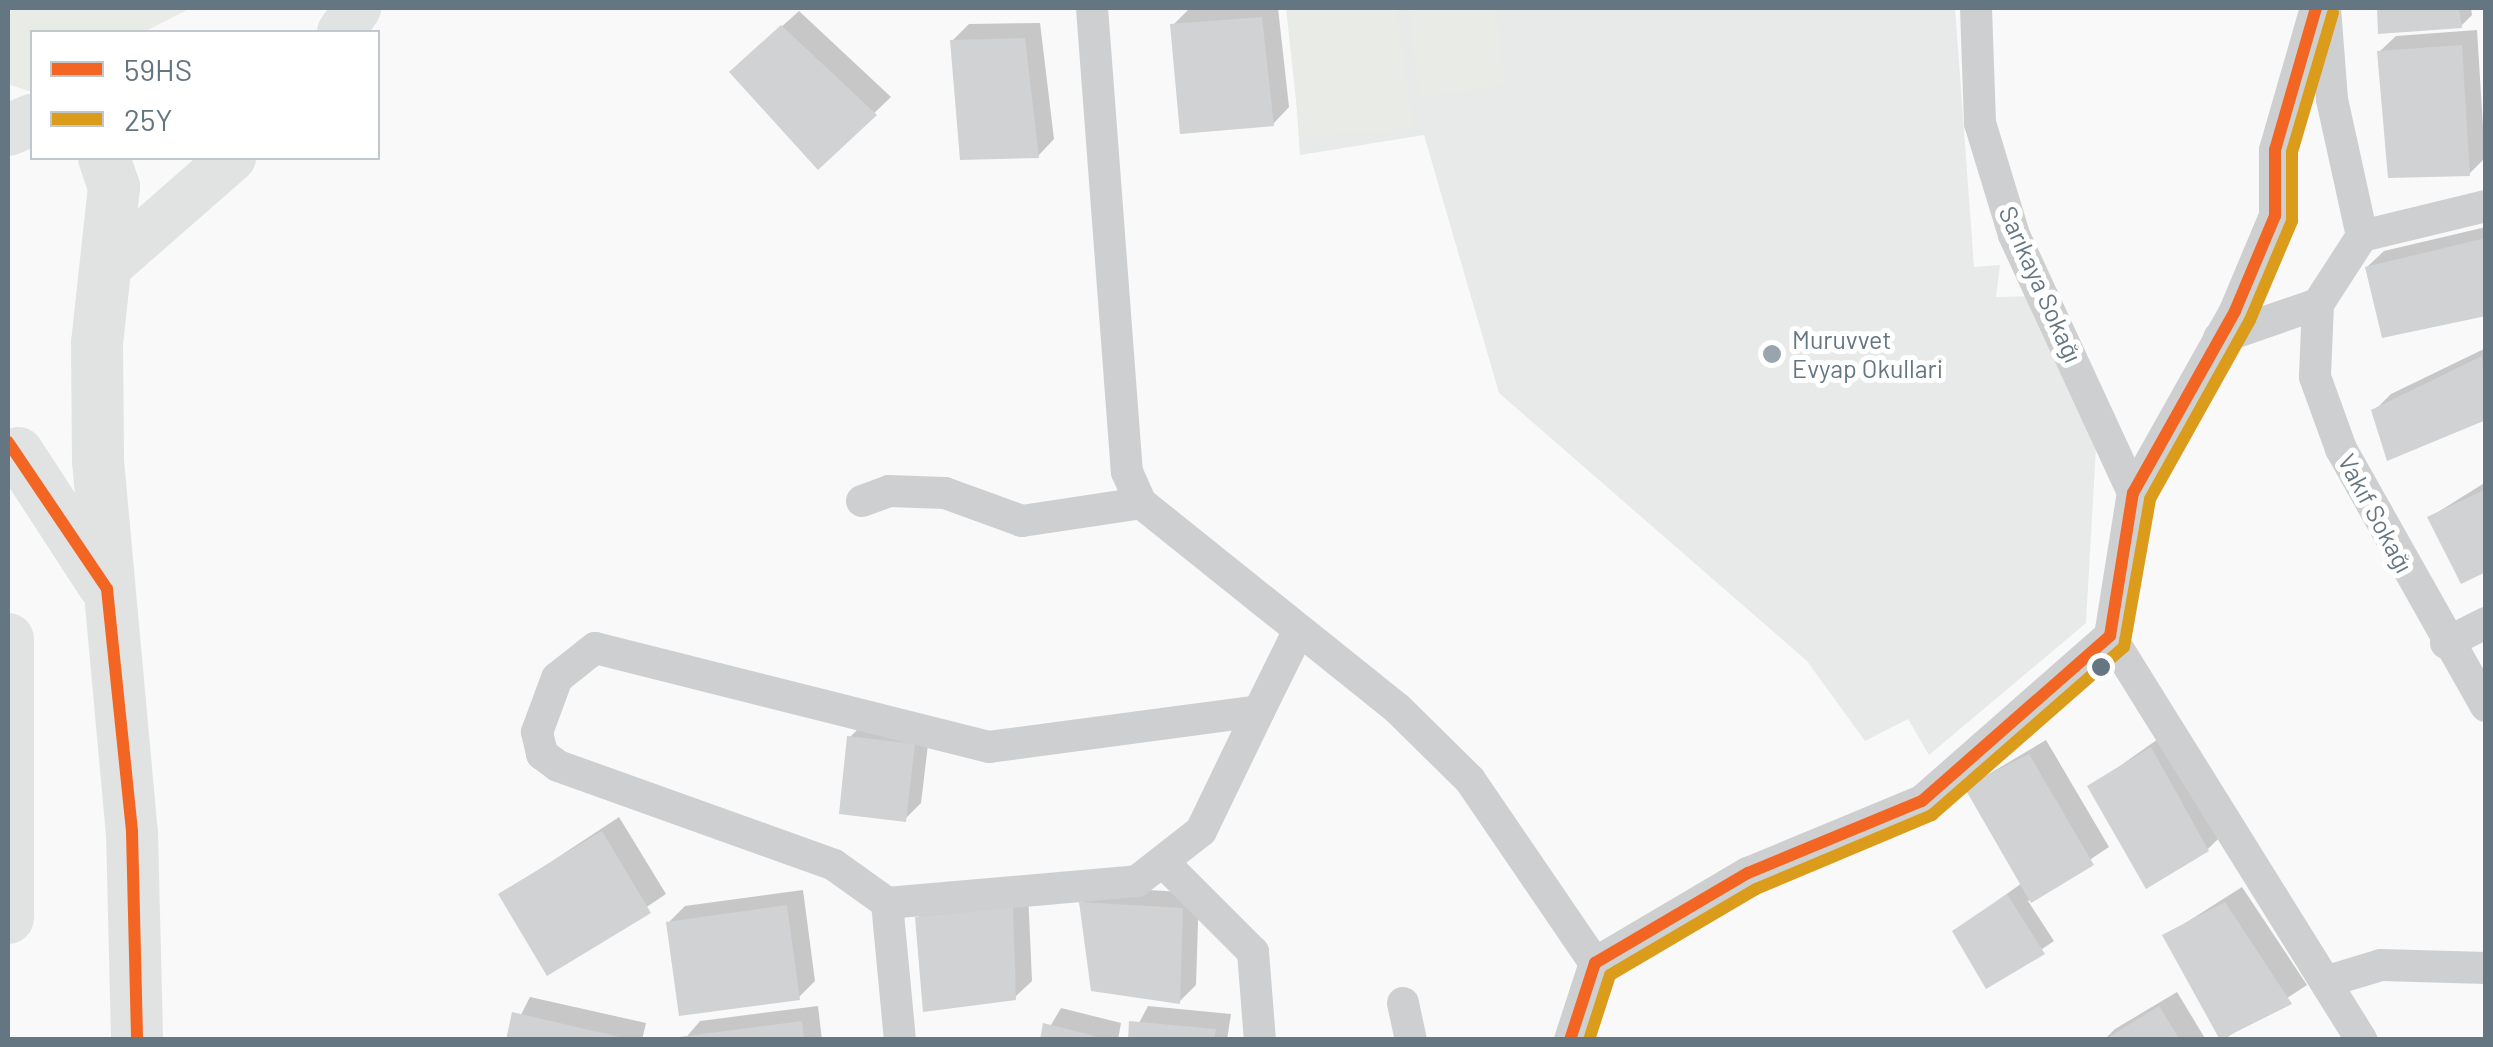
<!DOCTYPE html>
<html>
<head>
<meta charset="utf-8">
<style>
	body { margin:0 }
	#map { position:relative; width:2493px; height:1047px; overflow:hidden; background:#f9f9f9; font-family:Barlow,sans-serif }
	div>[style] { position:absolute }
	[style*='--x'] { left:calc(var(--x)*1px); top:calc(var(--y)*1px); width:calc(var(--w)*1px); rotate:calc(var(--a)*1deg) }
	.built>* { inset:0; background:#e8e9e9 }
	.green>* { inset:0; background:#e8ebe6 }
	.shadow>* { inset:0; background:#0003 }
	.building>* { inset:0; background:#d0d2d3 }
	.street>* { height:32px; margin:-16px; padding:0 16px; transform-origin:16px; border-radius:16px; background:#cecfd0 }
	.secondary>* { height:48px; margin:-24px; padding:0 24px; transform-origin:24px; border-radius:24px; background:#e1e2e2 }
	.primary>* { height:52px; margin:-26px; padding:0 26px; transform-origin:26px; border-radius:26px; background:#e1e2e2 }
	.bus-1>* { height:12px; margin:-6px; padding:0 6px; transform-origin:6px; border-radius:6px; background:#f26522 }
	.bus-2>* { height:12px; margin:-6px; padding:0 6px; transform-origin:6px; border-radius:6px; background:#da9c1a }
	.dots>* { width:28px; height:28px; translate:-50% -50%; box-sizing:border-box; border:5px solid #fff; border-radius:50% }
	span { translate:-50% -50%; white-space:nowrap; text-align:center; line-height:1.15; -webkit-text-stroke:10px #fff; paint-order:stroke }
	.street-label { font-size:25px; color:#657683 }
	.poi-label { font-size:25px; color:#657683 }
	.left { translate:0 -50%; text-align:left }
	.frame { position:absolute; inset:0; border:10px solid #657683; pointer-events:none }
	.legend { position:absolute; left:30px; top:30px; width:350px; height:130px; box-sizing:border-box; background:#fff; border:2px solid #c1c8cd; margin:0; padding:12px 18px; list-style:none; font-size:30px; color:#657683 }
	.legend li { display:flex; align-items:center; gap:20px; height:50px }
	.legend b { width:50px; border:2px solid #c1c8cd }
</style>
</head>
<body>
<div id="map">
	<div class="built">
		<i style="clip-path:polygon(1290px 8px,1955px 8px,1974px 267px,2000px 265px,1996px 297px,2036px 296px,2096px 447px,2086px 623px,1929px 755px,1908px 719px,1865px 741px,1807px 661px,1499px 393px,1424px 135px,1300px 155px)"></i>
	</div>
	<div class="green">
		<i style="clip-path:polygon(8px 8px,191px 8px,144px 32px,32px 32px,32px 92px,8px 84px)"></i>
		<i style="clip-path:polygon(1286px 8px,1397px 8px,1413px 129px,1300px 137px)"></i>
		<i style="clip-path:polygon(1408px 8px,1496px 8px,1506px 85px,1419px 98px)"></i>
	</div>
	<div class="shadow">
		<i style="clip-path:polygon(1278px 8px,1289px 107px,1273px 124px,1173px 25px,1189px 9px)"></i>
		<i style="clip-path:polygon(2380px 8px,2471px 8px,2472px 15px,2461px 26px,2381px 32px)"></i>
		<i style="clip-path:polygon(799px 11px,891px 97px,818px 167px,749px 56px)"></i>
		<i style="clip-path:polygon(1040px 23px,1054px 139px,1038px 156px,952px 41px,969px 24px)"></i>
		<i style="clip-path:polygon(2477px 30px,2485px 158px,2469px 174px,2379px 52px,2396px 36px)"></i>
		<i style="clip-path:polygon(2486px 227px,2486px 313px,2367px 267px,2384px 251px)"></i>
		<i style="clip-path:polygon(2486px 348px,2486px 417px,2374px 411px,2391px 394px)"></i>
		<i style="clip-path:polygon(2486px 482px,2486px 569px,2430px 517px)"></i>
		<i style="clip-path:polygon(866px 721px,930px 728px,921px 803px,905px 819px,850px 737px)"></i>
		<i style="clip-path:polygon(2168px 732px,2224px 833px,2208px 849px,2090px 787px)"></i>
		<i style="clip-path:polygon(2046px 740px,2109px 847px,2028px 901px,2054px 941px,1987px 986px,1955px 931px,2022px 883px,1967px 787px)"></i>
		<i style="clip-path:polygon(619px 817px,666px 894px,548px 973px,501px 895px)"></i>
		<i style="clip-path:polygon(1098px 887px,1199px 893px,1196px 985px,1180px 1001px,1082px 903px)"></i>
		<i style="clip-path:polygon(2242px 887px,2307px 985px,2223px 1040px,2165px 936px)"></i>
		<i style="clip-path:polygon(803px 890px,815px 981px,799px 997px,668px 923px,685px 906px)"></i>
		<i style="clip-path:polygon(1028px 892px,1032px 981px,1015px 997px,918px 918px,934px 901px)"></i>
		<i style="clip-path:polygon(2177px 992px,2206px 1040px,2104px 1040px,2115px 1029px)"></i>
		<i style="clip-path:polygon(530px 997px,646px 1023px,642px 1040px,508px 1040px)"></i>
		<i style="clip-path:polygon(818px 1006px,822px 1040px,684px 1040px,700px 1021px)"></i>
		<i style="clip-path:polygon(1148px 1006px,1231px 1014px,1227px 1040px,1130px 1040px)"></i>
		<i style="clip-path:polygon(1061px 1008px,1121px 1023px,1118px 1040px,1042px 1040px)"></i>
	</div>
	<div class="building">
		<i style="clip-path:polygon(2377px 8px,2459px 8px,2462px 28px,2378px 34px)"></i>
		<i style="clip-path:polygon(1262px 17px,1274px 126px,1180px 134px,1170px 24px)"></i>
		<i style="clip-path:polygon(781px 25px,877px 115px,818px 170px,729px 72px)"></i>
		<i style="clip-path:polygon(1025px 38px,1039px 158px,960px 160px,950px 40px)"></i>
		<i style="clip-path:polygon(2462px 45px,2470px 176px,2388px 178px,2377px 51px)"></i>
		<i style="clip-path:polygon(2486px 238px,2486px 316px,2382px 338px,2365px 267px)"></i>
		<i style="clip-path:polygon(2482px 356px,2486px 420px,2387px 461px,2371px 410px)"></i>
		<i style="clip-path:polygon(2486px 489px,2486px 572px,2461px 584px,2427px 517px)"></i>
		<i style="clip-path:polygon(847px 736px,915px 744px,906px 822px,839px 814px)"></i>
		<i style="clip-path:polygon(2151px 747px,2209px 851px,2146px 889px,2087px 786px)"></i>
		<i style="clip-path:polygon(2029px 754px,2094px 865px,2031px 903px,1964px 787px)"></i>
		<i style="clip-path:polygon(602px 831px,651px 913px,547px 976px,498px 894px)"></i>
		<i style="clip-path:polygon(2007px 894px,2045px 954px,1986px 989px,1952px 931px)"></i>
		<i style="clip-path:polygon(1079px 902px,1183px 908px,1180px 1004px,1091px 991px)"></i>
		<i style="clip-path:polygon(2225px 902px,2292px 1004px,2220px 1040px,2162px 935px)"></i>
		<i style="clip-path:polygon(787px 905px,800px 1000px,679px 1016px,666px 922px)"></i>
		<i style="clip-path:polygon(1013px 907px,1016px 1000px,923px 1012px,915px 917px)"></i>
		<i style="clip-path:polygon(2159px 1006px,2180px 1040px,2104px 1040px)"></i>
		<i style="clip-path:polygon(512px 1012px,624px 1038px,624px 1040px,506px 1040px)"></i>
		<i style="clip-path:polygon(802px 1021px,804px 1040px,680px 1040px,679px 1037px)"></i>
		<i style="clip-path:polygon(1129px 1021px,1216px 1029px,1214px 1040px,1128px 1040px)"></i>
		<i style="clip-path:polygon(1043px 1023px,1102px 1038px,1102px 1040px,1040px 1040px)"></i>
	</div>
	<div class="street">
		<i style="--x:1092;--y:8;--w:465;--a:85.7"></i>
		<i style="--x:1127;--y:472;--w:34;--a:66"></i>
		<i style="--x:1141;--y:503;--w:329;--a:38.7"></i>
		<i style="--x:1398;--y:709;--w:101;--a:44.6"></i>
		<i style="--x:1470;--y:780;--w:222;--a:55.7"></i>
		<i style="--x:1976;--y:8;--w:115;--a:88"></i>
		<i style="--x:1980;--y:123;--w:117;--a:73.1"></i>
		<i style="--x:2014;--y:235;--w:284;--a:65.2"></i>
		<i style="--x:2362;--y:236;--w:128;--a:-13.6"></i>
		<i style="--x:2318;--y:304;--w:73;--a:92.4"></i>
		<i style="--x:2315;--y:377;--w:77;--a:70.1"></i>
		<i style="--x:2341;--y:449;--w:295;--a:60.6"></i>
		<i style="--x:2219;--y:338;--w:105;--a:-19"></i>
		<i style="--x:2318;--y:304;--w:81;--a:-57.1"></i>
		<i style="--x:2362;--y:236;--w:140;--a:-102.4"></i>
		<i style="--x:2332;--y:99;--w:91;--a:-94.4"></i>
		<i style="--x:862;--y:501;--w:29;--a:-20"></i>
		<i style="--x:889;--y:491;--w:56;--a:2"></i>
		<i style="--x:945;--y:493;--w:82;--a:20"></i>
		<i style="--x:1022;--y:521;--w:120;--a:-8.6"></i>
		<i style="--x:2110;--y:636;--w:476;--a:58.1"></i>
		<i style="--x:2446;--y:643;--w:45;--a:-26.6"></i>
		<i style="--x:1259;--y:711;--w:272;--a:172.4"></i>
		<i style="--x:989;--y:747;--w:406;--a:-165.9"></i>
		<i style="--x:595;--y:648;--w:48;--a:141.7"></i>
		<i style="--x:557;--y:678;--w:58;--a:110.3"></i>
		<i style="--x:537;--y:732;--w:23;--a:77"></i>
		<i style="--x:542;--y:754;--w:20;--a:37"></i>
		<i style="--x:558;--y:766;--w:293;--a:19.7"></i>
		<i style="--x:834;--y:865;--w:65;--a:35.6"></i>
		<i style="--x:887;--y:903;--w:251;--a:-5"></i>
		<i style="--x:1137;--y:881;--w:81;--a:-38"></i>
		<i style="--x:1201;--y:831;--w:133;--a:-64.2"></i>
		<i style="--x:1259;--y:711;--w:88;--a:-63.7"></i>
		<i style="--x:1166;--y:865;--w:123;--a:45"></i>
		<i style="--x:1253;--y:952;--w:88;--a:85.5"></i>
		<i style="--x:887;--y:903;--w:138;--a:84.6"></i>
		<i style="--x:2328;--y:981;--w:55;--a:-16.8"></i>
		<i style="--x:2381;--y:965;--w:105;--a:1.6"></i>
		<i style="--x:1403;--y:1003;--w:38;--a:78"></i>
		<i style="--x:1570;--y:1040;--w:81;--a:-72"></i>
		<i style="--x:1595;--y:963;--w:178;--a:-30.5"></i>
		<i style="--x:1748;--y:873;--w:188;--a:-22.5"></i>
		<i style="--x:1922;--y:801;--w:250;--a:-41.3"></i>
		<i style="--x:2110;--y:636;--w:145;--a:-80.9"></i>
		<i style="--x:2133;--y:493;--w:209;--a:-60.7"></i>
		<i style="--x:2235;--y:311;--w:103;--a:-67.2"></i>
		<i style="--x:2275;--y:216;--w:66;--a:-90"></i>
		<i style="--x:2275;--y:150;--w:148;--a:-73.9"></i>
	</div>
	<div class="secondary">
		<i style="--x:341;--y:32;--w:29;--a:-56"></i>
		<i style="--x:105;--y:269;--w:169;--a:-41.2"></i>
	</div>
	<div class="primary">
		<i style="--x:8;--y:130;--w:26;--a:-23"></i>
		<i style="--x:104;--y:158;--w:31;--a:71"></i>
		<i style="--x:114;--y:187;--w:157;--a:96.2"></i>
		<i style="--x:97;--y:343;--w:118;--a:89.5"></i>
		<i style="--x:98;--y:461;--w:373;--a:84.8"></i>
		<i style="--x:132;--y:832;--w:208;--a:88.6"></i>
		<i style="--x:18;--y:453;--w:156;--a:57"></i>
		<i style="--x:8;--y:639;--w:279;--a:90"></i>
	</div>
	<div class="bus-1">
		<i style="--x:8;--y:442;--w:177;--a:56"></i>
		<i style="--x:107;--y:589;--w:244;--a:84.1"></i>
		<i style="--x:132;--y:832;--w:208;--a:88.6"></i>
		<i style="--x:1570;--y:1040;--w:81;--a:-72"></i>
		<i style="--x:1595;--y:963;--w:178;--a:-30.5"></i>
		<i style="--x:1748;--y:873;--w:188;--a:-22.5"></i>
		<i style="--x:1922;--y:801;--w:250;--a:-41.3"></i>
		<i style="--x:2110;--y:636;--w:145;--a:-80.9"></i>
		<i style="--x:2133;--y:493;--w:209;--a:-60.7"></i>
		<i style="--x:2235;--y:311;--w:103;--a:-67.2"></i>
		<i style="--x:2275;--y:216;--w:66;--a:-90"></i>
		<i style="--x:2275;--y:150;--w:148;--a:-73.9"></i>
	</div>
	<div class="bus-2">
		<i style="--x:1589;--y:1040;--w:68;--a:-72.1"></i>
		<i style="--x:1610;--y:975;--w:169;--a:-30.5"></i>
		<i style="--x:1756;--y:889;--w:191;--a:-22.8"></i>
		<i style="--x:1932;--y:815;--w:255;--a:-41.2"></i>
		<i style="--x:2124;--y:647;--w:150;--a:-80"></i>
		<i style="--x:2150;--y:499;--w:205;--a:-60.8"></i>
		<i style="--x:2250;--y:320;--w:108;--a:-67"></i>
		<i style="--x:2292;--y:221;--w:69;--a:-90"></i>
		<i style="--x:2292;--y:152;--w:145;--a:-73.6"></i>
	</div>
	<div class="dots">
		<i style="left:1772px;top:354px;background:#99a4ac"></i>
		<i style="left:2101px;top:667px;background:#657683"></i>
	</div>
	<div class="street-label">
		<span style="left:2041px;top:284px;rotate:66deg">Sarıkaya Sokağı</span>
		<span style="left:2376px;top:513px;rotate:62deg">Vakıf Sokağı</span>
	</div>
	<div class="poi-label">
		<span class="left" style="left:1792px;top:354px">Muruvvet<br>Evyap Okullari</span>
	</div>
	<div class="frame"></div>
	<ul class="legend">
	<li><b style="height:12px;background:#f26522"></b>59HS</li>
	<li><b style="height:12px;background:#da9c1a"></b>25Y</li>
	</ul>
</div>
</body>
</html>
